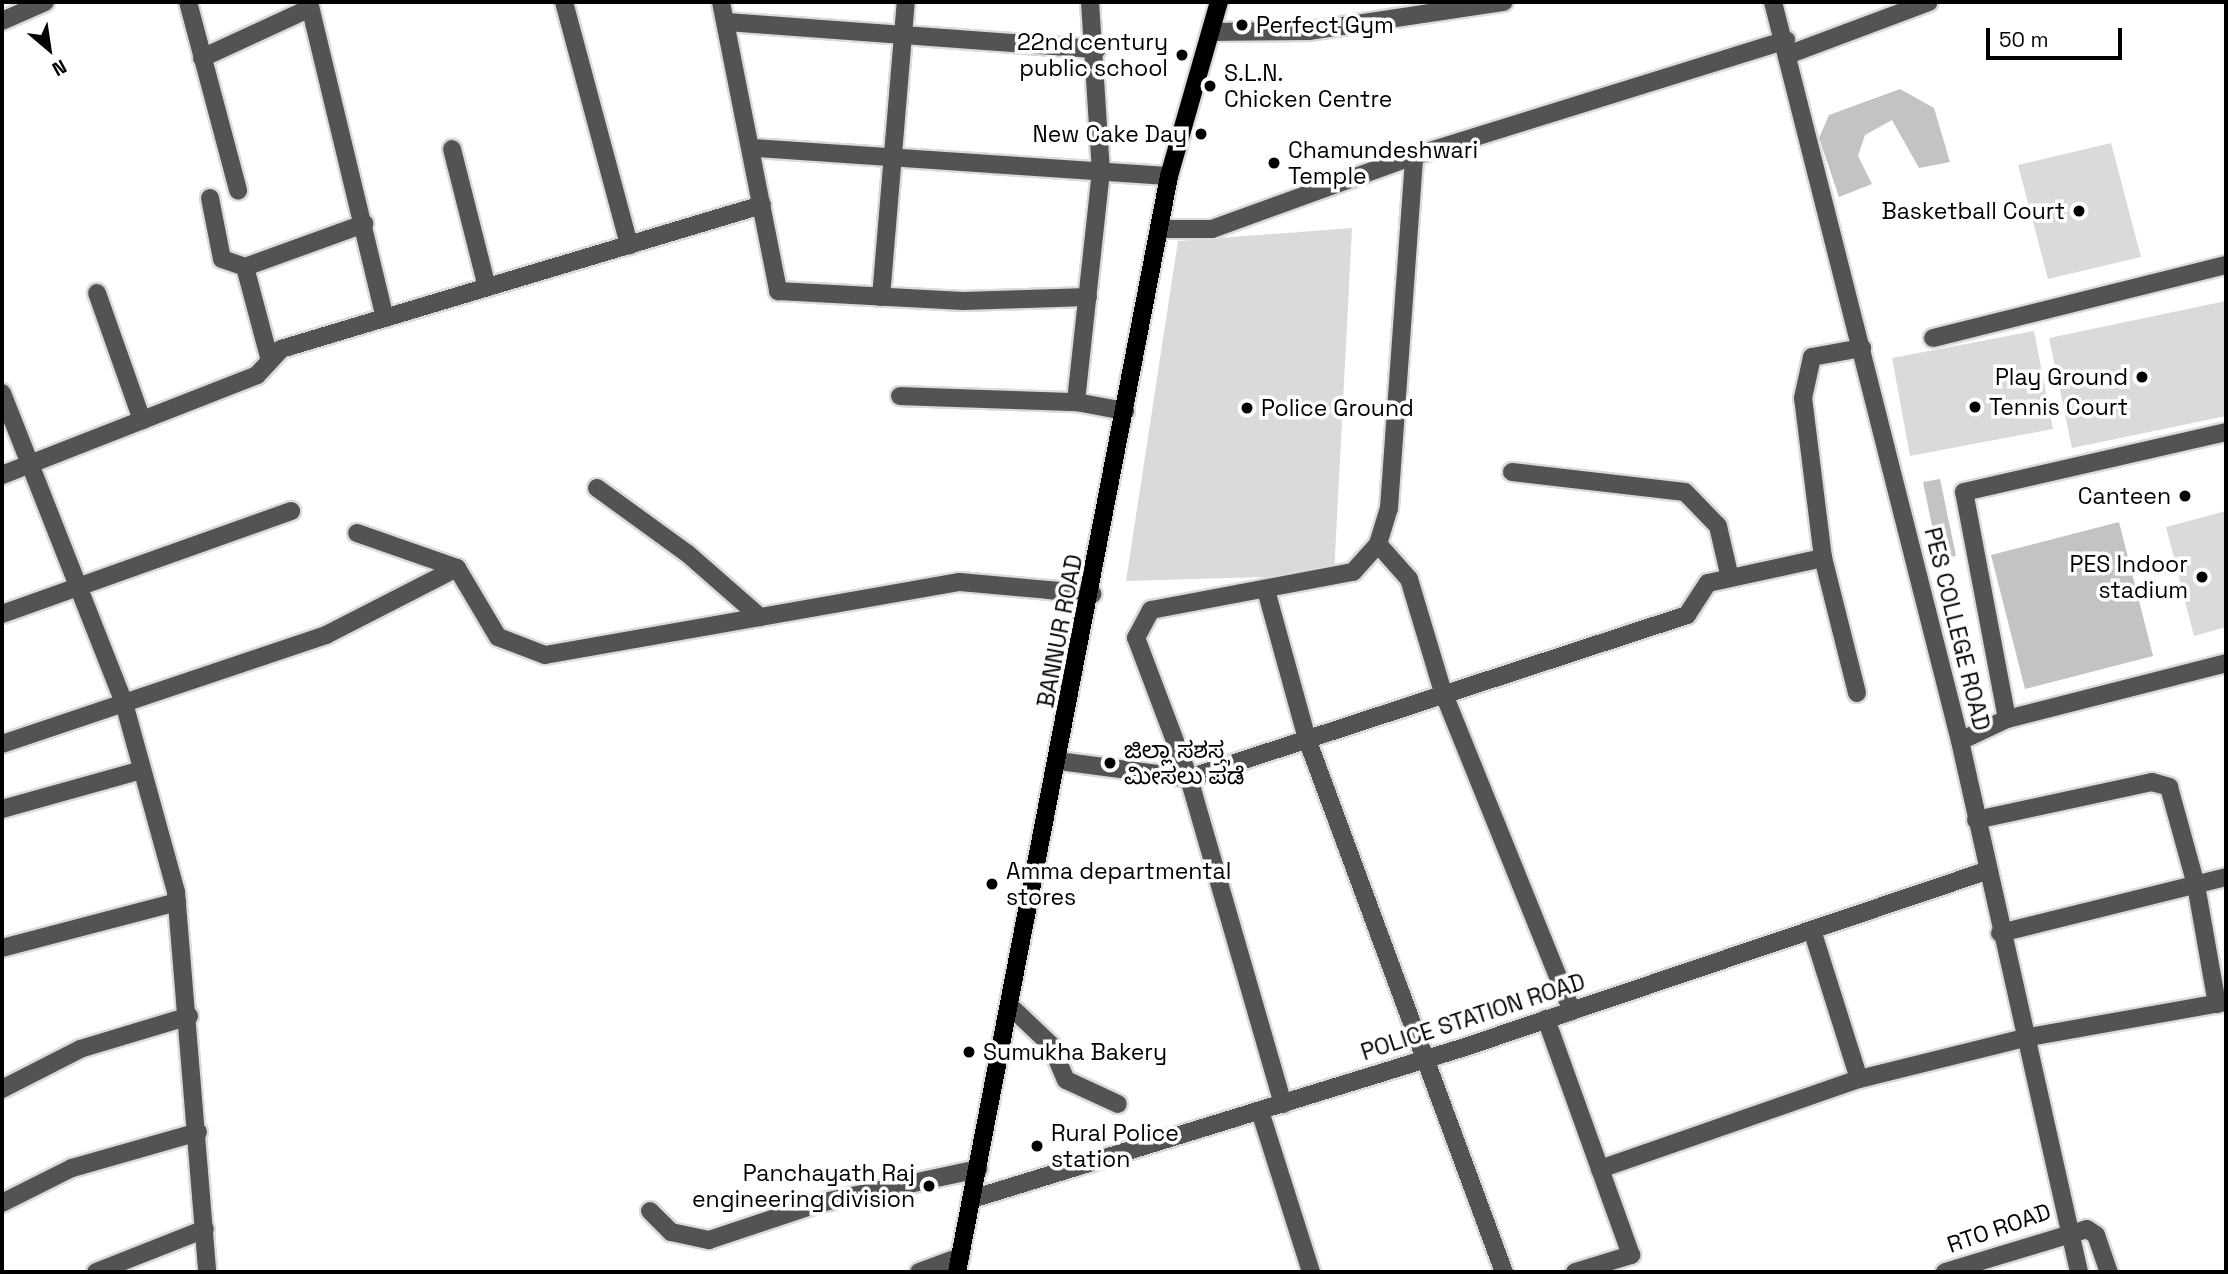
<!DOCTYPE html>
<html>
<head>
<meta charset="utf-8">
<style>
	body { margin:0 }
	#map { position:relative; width:2228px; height:1274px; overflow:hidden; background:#fff; font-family:"Space Grotesk","Noto Sans Kannada",sans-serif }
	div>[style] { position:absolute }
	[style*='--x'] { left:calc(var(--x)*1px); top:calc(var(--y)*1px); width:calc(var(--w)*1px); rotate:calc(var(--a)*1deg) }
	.green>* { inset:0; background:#dadada }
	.building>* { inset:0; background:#c3c3c3 }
	.roads { filter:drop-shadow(2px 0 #dbdbdb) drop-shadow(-2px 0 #dbdbdb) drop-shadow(0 2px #dbdbdb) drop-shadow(0 -2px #dbdbdb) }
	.minor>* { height:18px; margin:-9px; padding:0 9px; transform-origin:9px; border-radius:9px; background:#535353 }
	.major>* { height:18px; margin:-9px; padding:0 9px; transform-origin:9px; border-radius:9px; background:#000 }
	.dots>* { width:19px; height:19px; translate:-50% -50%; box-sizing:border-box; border:4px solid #fff; border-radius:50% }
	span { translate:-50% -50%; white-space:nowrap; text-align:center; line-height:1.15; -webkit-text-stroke:7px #fff; paint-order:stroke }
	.poi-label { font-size:23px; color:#000 }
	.left { translate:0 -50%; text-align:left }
	.right { translate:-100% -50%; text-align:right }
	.street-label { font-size:23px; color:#000 }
	.frame { position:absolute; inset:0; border:4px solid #000; pointer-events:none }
	.north { position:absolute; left:14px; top:14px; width:70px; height:70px; -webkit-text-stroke:5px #fff; paint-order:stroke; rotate:151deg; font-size:19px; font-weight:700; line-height:28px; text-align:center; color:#000 }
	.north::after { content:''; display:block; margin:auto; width:24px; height:32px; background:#000; clip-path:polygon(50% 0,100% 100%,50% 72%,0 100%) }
	.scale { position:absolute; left:1986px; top:28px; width:136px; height:32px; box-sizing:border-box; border:4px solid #000; border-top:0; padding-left:9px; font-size:21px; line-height:24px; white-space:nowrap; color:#000; -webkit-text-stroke:5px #fff; paint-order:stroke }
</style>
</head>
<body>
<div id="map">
	<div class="green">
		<i style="clip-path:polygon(2111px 143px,2141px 257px,2048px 279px,2018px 165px)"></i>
		<i style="clip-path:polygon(1352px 228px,1334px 575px,1126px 581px,1178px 241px)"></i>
		<i style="clip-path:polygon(2226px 301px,2226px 416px,2072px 448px,2049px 338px)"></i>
		<i style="clip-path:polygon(2034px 331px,2053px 429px,1910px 456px,1892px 358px)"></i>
		<i style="clip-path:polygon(2226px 511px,2226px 627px,2194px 636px,2166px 527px)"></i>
	</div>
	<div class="building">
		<i style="clip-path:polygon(1900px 89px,1934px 108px,1950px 162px,1919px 168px,1892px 120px,1865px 135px,1858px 156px,1872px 184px,1839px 197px,1819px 138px,1829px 115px)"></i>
		<i style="clip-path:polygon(1940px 479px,1956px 556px,1939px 559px,1923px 482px)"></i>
		<i style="clip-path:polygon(2119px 522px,2153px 656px,2025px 689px,1991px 555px)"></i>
	</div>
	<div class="roads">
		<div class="minor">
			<i style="--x:188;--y:2;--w:195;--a:75.1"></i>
			<i style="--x:309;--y:2;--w:325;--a:76.5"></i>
			<i style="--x:564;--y:2;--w:252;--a:75"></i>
			<i style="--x:721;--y:2;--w:295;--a:78.8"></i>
			<i style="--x:778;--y:291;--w:185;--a:3.1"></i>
			<i style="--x:963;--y:301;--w:125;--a:-1.8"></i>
			<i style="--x:1090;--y:2;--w:169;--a:86.3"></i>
			<i style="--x:1101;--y:171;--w:232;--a:96.2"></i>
			<i style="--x:1076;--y:402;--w:50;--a:10.4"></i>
			<i style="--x:1773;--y:2;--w:762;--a:75.8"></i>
			<i style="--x:1960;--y:741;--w:544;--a:77.37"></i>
			<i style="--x:2;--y:21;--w:47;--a:-23.8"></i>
			<i style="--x:727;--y:22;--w:371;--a:4.2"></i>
			<i style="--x:1215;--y:32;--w:94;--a:-0.6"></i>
			<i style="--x:1309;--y:31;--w:197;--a:-8.5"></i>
			<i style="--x:1790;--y:54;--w:148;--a:-20.5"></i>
			<i style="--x:202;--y:58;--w:119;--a:-24.8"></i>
			<i style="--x:755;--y:148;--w:415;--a:3.9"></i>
			<i style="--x:452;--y:149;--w:142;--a:75.8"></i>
			<i style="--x:210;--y:198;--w:62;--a:78.9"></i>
			<i style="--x:222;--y:259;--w:24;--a:19"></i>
			<i style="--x:245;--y:267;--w:127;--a:-19.9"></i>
			<i style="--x:1159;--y:229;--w:53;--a:0"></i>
			<i style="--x:1212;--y:229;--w:215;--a:-19.9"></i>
			<i style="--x:1414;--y:156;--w:390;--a:-17.3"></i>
			<i style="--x:245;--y:267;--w:97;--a:75.1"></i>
			<i style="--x:97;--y:293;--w:135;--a:70.5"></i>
			<i style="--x:881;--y:297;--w:296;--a:-85.2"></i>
			<i style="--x:1933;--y:338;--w:302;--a:-14"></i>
			<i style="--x:2;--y:393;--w:333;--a:68.5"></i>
			<i style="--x:124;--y:703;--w:196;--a:74.6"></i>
			<i style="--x:176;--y:892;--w:381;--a:85.3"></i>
			<i style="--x:900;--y:396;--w:176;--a:2"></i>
			<i style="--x:1512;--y:472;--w:174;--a:6.6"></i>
			<i style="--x:1685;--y:492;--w:47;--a:45.9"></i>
			<i style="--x:1718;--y:526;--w:53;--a:77"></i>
			<i style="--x:2;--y:475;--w:274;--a:-21.4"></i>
			<i style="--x:257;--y:375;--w:35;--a:-47"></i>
			<i style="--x:281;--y:349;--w:502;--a:-16.67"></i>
			<i style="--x:597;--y:488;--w:112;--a:36"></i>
			<i style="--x:688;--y:554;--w:96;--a:41.2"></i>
			<i style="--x:357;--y:533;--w:106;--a:19.3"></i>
			<i style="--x:457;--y:568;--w:80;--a:59.3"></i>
			<i style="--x:498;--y:637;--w:50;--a:21"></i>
			<i style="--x:545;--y:655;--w:421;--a:-10"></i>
			<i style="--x:960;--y:582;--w:133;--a:5.2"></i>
			<i style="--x:1378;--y:544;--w:47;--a:48.5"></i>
			<i style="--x:1409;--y:579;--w:118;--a:73.3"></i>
			<i style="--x:1443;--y:692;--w:344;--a:68"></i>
			<i style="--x:1266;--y:590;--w:155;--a:74.6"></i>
			<i style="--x:1307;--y:739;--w:568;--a:69.72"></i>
			<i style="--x:2;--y:614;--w:307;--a:-19.6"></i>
			<i style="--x:1857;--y:693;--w:139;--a:-104.1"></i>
			<i style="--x:1823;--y:558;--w:161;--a:-97.1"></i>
			<i style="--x:1803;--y:398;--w:42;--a:-77.6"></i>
			<i style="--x:1812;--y:357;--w:51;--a:-10.2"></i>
			<i style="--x:2007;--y:719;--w:231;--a:-100.7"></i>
			<i style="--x:1964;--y:492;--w:269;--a:-12.9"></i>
			<i style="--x:1960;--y:741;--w:52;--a:-25.1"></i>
			<i style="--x:2007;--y:719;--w:226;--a:-14.3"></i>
			<i style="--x:2;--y:744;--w:342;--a:-18.6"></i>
			<i style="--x:326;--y:635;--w:147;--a:-27.1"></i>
			<i style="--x:1059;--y:761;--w:131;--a:7.5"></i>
			<i style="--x:1189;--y:778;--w:524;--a:-18.12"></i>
			<i style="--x:1687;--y:615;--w:38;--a:-57"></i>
			<i style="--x:1708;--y:583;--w:118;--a:-12.3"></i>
			<i style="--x:2;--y:809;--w:145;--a:-15.6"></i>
			<i style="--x:1976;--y:820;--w:180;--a:-12.2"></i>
			<i style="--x:2152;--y:782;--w:18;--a:16"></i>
			<i style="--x:2169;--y:787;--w:102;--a:74.6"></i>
			<i style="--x:2196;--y:885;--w:121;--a:80"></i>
			<i style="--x:1812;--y:930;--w:156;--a:72.5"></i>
			<i style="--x:2000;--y:933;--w:233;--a:-13.9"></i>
			<i style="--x:2;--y:948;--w:181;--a:-14.7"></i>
			<i style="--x:1010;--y:1006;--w:57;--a:43.6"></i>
			<i style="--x:1051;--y:1045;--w:38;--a:67"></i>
			<i style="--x:1066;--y:1080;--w:57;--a:24.8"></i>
			<i style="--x:1546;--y:1019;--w:159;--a:70.2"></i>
			<i style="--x:2;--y:1089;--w:88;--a:-27.1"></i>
			<i style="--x:80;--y:1049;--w:114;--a:-16.8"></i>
			<i style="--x:1283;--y:1104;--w:339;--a:-106.1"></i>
			<i style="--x:1189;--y:778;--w:150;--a:-110.7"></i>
			<i style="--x:1136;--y:638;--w:32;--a:-62"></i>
			<i style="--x:1151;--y:610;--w:206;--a:-10.7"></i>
			<i style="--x:1353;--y:572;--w:38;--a:-48"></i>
			<i style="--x:1378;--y:544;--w:38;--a:-73"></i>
			<i style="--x:1389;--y:508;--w:353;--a:-85.9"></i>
			<i style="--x:1260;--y:1111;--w:169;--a:72.4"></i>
			<i style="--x:972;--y:1199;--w:513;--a:-17.13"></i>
			<i style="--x:1462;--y:1048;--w:553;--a:-18.66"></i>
			<i style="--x:2;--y:1203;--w:78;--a:-26.6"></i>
			<i style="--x:72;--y:1168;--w:131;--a:-15.9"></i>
			<i style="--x:650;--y:1211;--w:30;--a:45"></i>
			<i style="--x:671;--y:1232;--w:39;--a:12"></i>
			<i style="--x:709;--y:1240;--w:117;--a:-18.4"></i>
			<i style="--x:820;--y:1203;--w:162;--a:-12.1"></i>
			<i style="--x:96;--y:1272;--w:117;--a:-21.5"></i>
			<i style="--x:919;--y:1272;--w:44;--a:-20.1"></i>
			<i style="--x:1575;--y:1272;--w:59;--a:-16.9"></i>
			<i style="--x:1631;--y:1255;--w:91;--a:-109.8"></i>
			<i style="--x:1600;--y:1169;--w:274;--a:-19.2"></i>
			<i style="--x:1859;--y:1079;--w:175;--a:-13.9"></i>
			<i style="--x:2029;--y:1037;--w:200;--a:-10.1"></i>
			<i style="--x:1945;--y:1272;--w:148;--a:-16.8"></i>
			<i style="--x:2087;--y:1229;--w:11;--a:34"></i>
			<i style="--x:2096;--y:1235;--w:39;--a:71"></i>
		</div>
		<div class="major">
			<i style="--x:957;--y:1272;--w:1116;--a:-79.05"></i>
			<i style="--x:1169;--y:176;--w:181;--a:-74"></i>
		</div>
	</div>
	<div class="dots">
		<i style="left:1242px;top:25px;background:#000"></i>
		<i style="left:1182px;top:55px;background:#000"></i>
		<i style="left:1210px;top:86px;background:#000"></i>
		<i style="left:1201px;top:134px;background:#000"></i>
		<i style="left:1274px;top:163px;background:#000"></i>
		<i style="left:2079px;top:211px;background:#000"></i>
		<i style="left:2142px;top:377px;background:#000"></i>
		<i style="left:1975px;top:407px;background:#000"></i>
		<i style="left:1247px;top:408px;background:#000"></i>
		<i style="left:2185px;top:496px;background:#000"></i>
		<i style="left:2202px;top:577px;background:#000"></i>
		<i style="left:1110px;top:763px;background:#000"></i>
		<i style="left:992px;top:884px;background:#000"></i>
		<i style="left:969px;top:1052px;background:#000"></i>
		<i style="left:1037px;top:1146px;background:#000"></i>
		<i style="left:929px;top:1186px;background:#000"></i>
	</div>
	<div class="poi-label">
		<span class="left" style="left:1256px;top:25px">Perfect Gym</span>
		<span class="right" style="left:1168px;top:55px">22nd century<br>public school</span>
		<span class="left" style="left:1224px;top:86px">S.L.N.<br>Chicken Centre</span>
		<span class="right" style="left:1187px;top:134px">New Cake Day</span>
		<span class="left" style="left:1288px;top:163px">Chamundeshwari<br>Temple</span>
		<span class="right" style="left:2065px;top:211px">Basketball Court</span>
		<span class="right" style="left:2128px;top:377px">Play Ground</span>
		<span class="left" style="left:1989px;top:407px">Tennis Court</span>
		<span class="left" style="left:1261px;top:408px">Police Ground</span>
		<span class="right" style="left:2171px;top:496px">Canteen</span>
		<span class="right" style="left:2188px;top:577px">PES Indoor<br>stadium</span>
		<span class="left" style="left:1124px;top:763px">ಜಿಲ್ಲಾ ಸಶಸ್ತ್ರ<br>ಮೀಸಲು ಪಡೆ</span>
		<span class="left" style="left:1006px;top:884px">Amma departmental<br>stores</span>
		<span class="left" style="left:983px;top:1052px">Sumukha Bakery</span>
		<span class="left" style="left:1051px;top:1146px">Rural Police<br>station</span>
		<span class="right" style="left:915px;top:1186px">Panchayath Raj<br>engineering division</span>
	</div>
	<div class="street-label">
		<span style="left:1957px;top:629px;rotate:76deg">PES COLLEGE ROAD</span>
		<span style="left:1060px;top:631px;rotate:-79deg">BANNUR ROAD</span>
		<span style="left:1473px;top:1017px;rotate:-18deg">POLICE STATION ROAD</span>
		<span style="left:1999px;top:1228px;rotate:-19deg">RTO ROAD</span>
	</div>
	<div class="frame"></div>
	<div class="north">N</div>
	<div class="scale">50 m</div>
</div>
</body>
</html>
